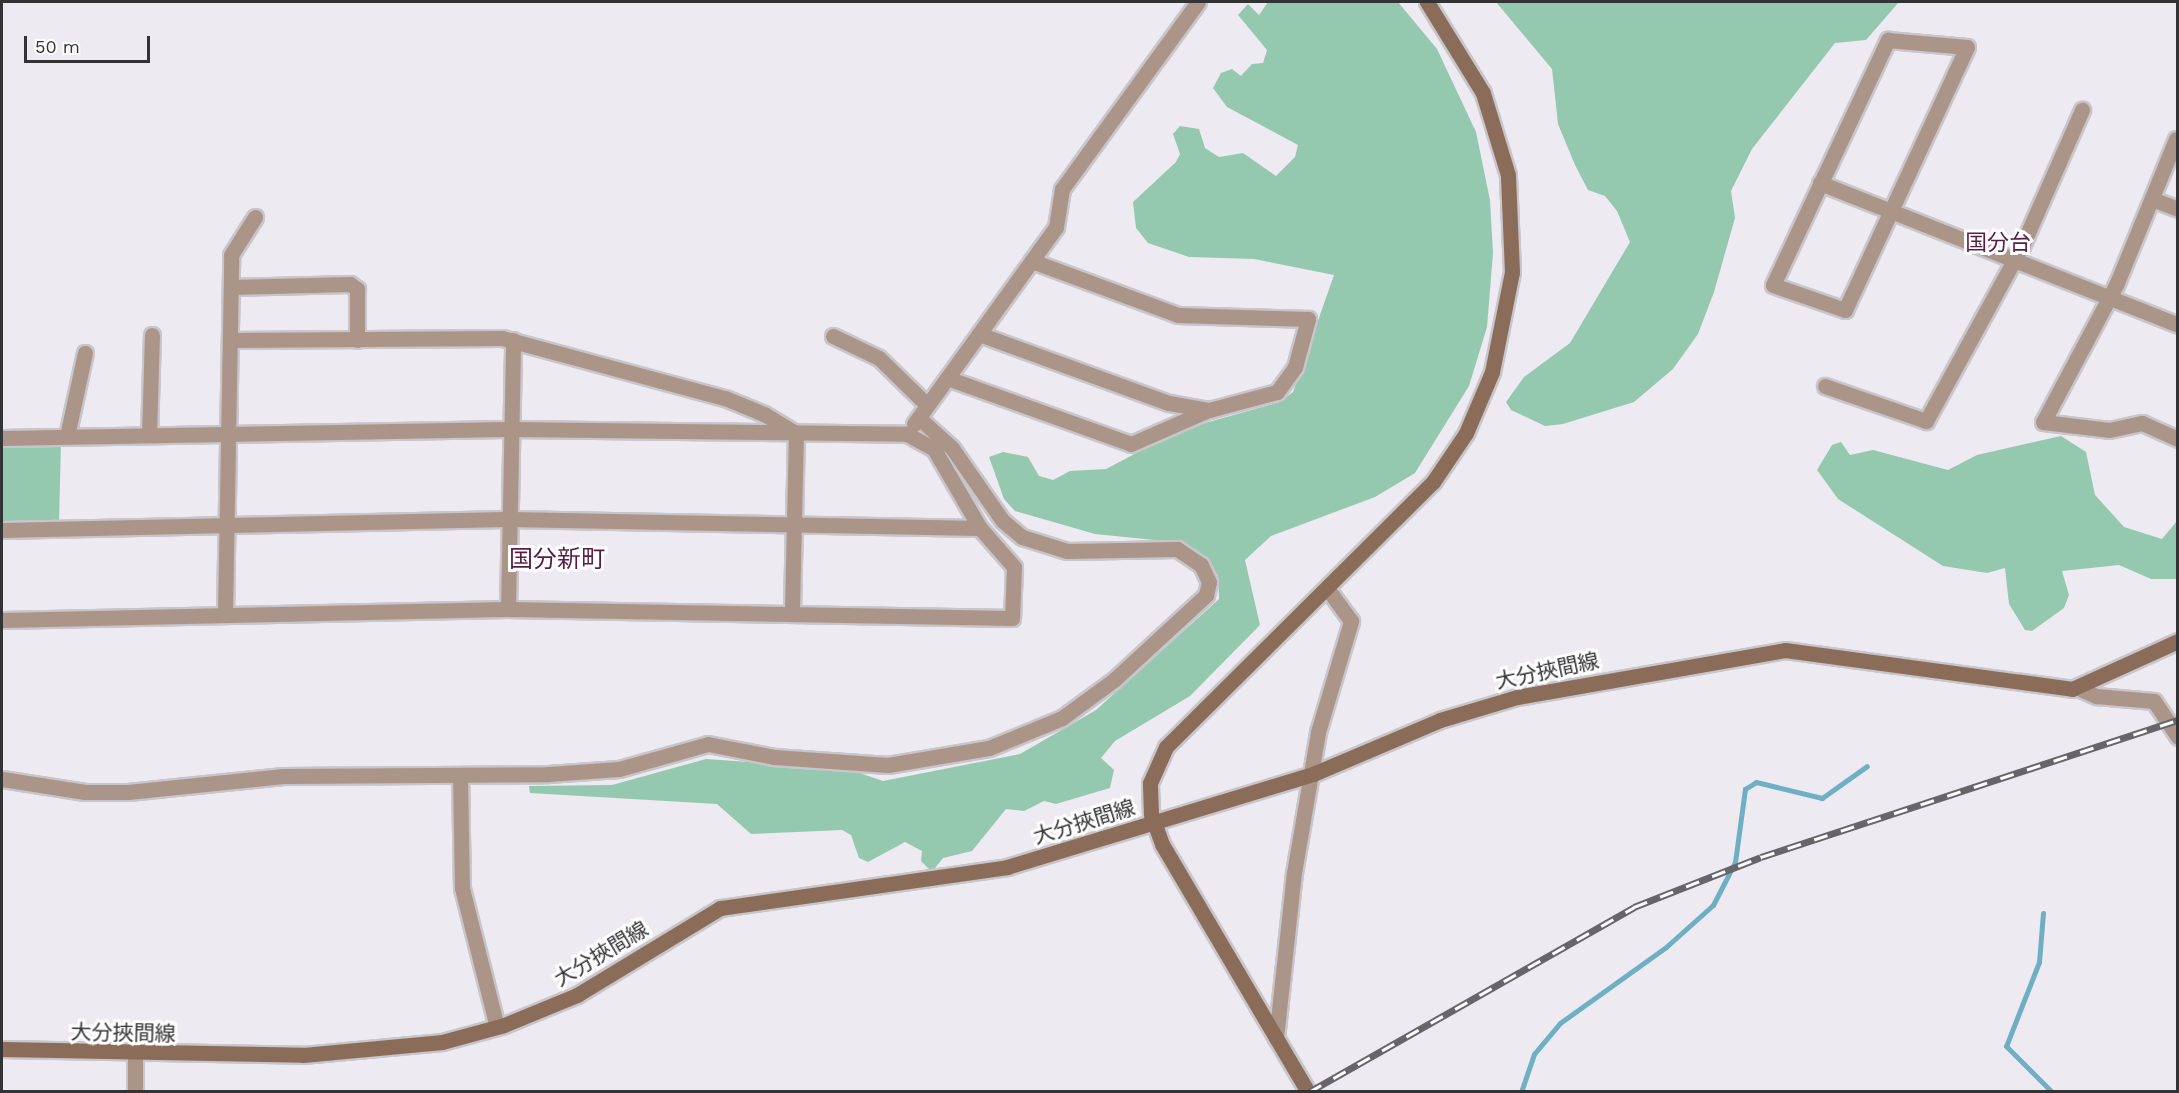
<!DOCTYPE html>
<html>
<head>
<meta charset="utf-8">
<style>
	body { margin:0 }
	#map { position:relative; width:2179px; height:1093px; overflow:hidden; background:#edeaf1; font-family:"Work Sans","Noto Sans JP",sans-serif }
	div>[style] { position:absolute }
	[style*='--x'] { left:calc(var(--x)*1px); top:calc(var(--y)*1px); width:calc(var(--w)*1px); rotate:calc(var(--a)*1deg) }
	.green>* { inset:0; background:#95c9af }
	.stream>* { height:5px; margin:-2.5px; padding:0 2.5px; transform-origin:2.5px; border-radius:2.5px; background:#6fafc3 }
	.roads { filter:drop-shadow(2px 0 #c8c5cb) drop-shadow(-2px 0 #c8c5cb) drop-shadow(0 2px #c8c5cb) drop-shadow(0 -2px #c8c5cb) }
	.street>* { height:15px; margin:-7.5px; padding:0 7.5px; transform-origin:7.5px; border-radius:7.5px; background:#ab9588 }
	.secondary>* { height:15px; margin:-7.5px; padding:0 7.5px; transform-origin:7.5px; border-radius:7.5px; background:#8b6c59 }
	.rail>* { height:7px; margin-top:-3.5px; transform-origin:0; background:repeating-linear-gradient(90deg,#fff 0 14px,#676569 0 28px); box-sizing:border-box; border-block:2px solid #676569 }
	span { translate:-50% -50%; white-space:nowrap; text-align:center; line-height:1.15; -webkit-text-stroke:6px #fff; paint-order:stroke }
	.street-label { font-size:21px; color:#333234 }
	.neighbourhood-label { font-size:22px; color:#581d44 }
	.quarter-label { font-size:24px; color:#581d44 }
	.frame { position:absolute; inset:0; border:3px solid #333234; pointer-events:none }
	.scale { position:absolute; left:24px; top:36px; width:126px; height:27px; box-sizing:border-box; border:3px solid #333234; border-top:0; padding-left:8px; font-size:18px; line-height:21px; white-space:nowrap; color:#333234; -webkit-text-stroke:4px #fff; paint-order:stroke }
</style>
</head>
<body>
<div id="map">
	<div class="green">
		<i style="clip-path:polygon(1268px 2px,1398px 2px,1437px 49px,1476px 132px,1490px 200px,1493px 253px,1487px 327px,1469px 386px,1415px 473px,1375px 497px,1271px 536px,1245px 560px,1260px 625px,1190px 696px,1115px 741px,1101px 758px,1114px 770px,1110px 788px,1056px 804px,1044px 801px,1024px 811px,1006px 809px,972px 851px,943px 858px,932px 872px,921px 861px,922px 851px,905px 842px,868px 862px,859px 858px,851px 835px,842px 830px,751px 834px,717px 804px,530px 793px,529px 786px,612px 785px,706px 759px,848px 769px,883px 781px,1020px 754px,1096px 710px,1219px 599px,1218px 575px,1184px 543px,1095px 534px,1015px 511px,1004px 499px,989px 457px,1003px 452px,1028px 457px,1039px 476px,1053px 480px,1070px 471px,1106px 469px,1180px 430px,1280px 402px,1293px 392px,1334px 275px,1254px 259px,1189px 257px,1148px 243px,1136px 228px,1133px 202px,1176px 162px,1180px 154px,1173px 134px,1180px 126px,1199px 129px,1205px 148px,1219px 157px,1243px 153px,1276px 176px,1295px 157px,1298px 145px,1227px 107px,1213px 88px,1221px 73px,1232px 69px,1241px 76px,1252px 64px,1263px 63px,1267px 50px,1238px 15px,1248px 4px,1259px 15px)"></i>
		<i style="clip-path:polygon(1496px 2px,1899px 2px,1866px 40px,1835px 43px,1752px 149px,1731px 191px,1735px 218px,1714px 292px,1698px 334px,1673px 369px,1634px 402px,1563px 424px,1545px 426px,1511px 410px,1506px 402px,1524px 377px,1570px 343px,1630px 242px,1617px 211px,1605px 196px,1588px 190px,1575px 165px,1558px 124px,1552px 69px)"></i>
		<i style="clip-path:polygon(2061px 436px,2086px 452px,2095px 495px,2124px 527px,2162px 539px,2177px 521px,2177px 579px,2151px 579px,2119px 565px,2062px 571px,2069px 595px,2064px 608px,2032px 631px,2025px 630px,2009px 604px,2005px 568px,1987px 573px,1943px 566px,1838px 499px,1817px 470px,1832px 445px,1841px 442px,1850px 455px,1873px 450px,1948px 470px,1977px 455px)"></i>
		<i style="clip-path:polygon(61px 443px,59px 522px,2px 524px,2px 445px)"></i>
	</div>
	<div class="stream">
		<i style="--x:2043;--y:913;--w:49;--a:94.7"></i>
		<i style="--x:2039;--y:962;--w:90;--a:111.4"></i>
		<i style="--x:2006;--y:1046;--w:65;--a:45"></i>
		<i style="--x:1521;--y:1092;--w:40;--a:-71.1"></i>
		<i style="--x:1534;--y:1054;--w:40;--a:-50"></i>
		<i style="--x:1560;--y:1023;--w:130;--a:-35.6"></i>
		<i style="--x:1666;--y:947;--w:63;--a:-41.8"></i>
		<i style="--x:1713;--y:905;--w:48;--a:-62.9"></i>
		<i style="--x:1735;--y:862;--w:74;--a:-82.2"></i>
		<i style="--x:1745;--y:789;--w:13;--a:-32"></i>
		<i style="--x:1756;--y:782;--w:68;--a:13.6"></i>
		<i style="--x:1822;--y:798;--w:55;--a:-35.4"></i>
	</div>
	<div class="roads">
		<div class="street">
			<i style="--x:1888;--y:40;--w:79;--a:5.1"></i>
			<i style="--x:1967;--y:47;--w:290;--a:114.9"></i>
			<i style="--x:1845;--y:310;--w:76;--a:-160.9"></i>
			<i style="--x:1773;--y:285;--w:271;--a:-64.9"></i>
			<i style="--x:2176;--y:139;--w:156;--a:112.3"></i>
			<i style="--x:2117;--y:283;--w:157;--a:118"></i>
			<i style="--x:2043;--y:422;--w:66;--a:6.9"></i>
			<i style="--x:2109;--y:430;--w:34;--a:-12"></i>
			<i style="--x:2142;--y:423;--w:39;--a:24"></i>
			<i style="--x:1820;--y:183;--w:385;--a:21.6"></i>
			<i style="--x:2152;--y:199;--w:28;--a:21"></i>
			<i style="--x:231;--y:287;--w:119;--a:-1.4"></i>
			<i style="--x:350;--y:284;--w:9;--a:36"></i>
			<i style="--x:357;--y:289;--w:51;--a:90"></i>
			<i style="--x:979;--y:334;--w:202;--a:20"></i>
			<i style="--x:1169;--y:403;--w:41;--a:9.9"></i>
			<i style="--x:1209;--y:410;--w:70;--a:-14.8"></i>
			<i style="--x:1277;--y:392;--w:31;--a:-54"></i>
			<i style="--x:1295;--y:367;--w:50;--a:-74.8"></i>
			<i style="--x:1308;--y:319;--w:130;--a:-178.2"></i>
			<i style="--x:1178;--y:315;--w:156;--a:-159.7"></i>
			<i style="--x:833;--y:336;--w:51;--a:25.6"></i>
			<i style="--x:879;--y:358;--w:67;--a:44.4"></i>
			<i style="--x:230;--y:340;--w:272;--a:-0.4"></i>
			<i style="--x:502;--y:338;--w:231;--a:15.1"></i>
			<i style="--x:725;--y:398;--w:42;--a:22.3"></i>
			<i style="--x:764;--y:414;--w:37;--a:31"></i>
			<i style="--x:796;--y:433;--w:181;--a:91.3"></i>
			<i style="--x:947;--y:378;--w:195;--a:19.7"></i>
			<i style="--x:1131;--y:444;--w:85;--a:-23.6"></i>
			<i style="--x:1825;--y:386;--w:107;--a:19.1"></i>
			<i style="--x:1926;--y:421;--w:200;--a:-61.3"></i>
			<i style="--x:2022;--y:246;--w:149;--a:-66.2"></i>
			<i style="--x:914;--y:424;--w:243;--a:-54.2"></i>
			<i style="--x:1056;--y:227;--w:38;--a:-81"></i>
			<i style="--x:1062;--y:189;--w:231;--a:-54"></i>
			<i style="--x:149;--y:435;--w:100;--a:-88.3"></i>
			<i style="--x:67;--y:436;--w:85;--a:-77.8"></i>
			<i style="--x:2;--y:438;--w:509;--a:-1.01"></i>
			<i style="--x:511;--y:429;--w:396;--a:0.7"></i>
			<i style="--x:907;--y:434;--w:31;--a:29"></i>
			<i style="--x:934;--y:449;--w:91;--a:59.8"></i>
			<i style="--x:980;--y:528;--w:52;--a:48.9"></i>
			<i style="--x:1014;--y:567;--w:51;--a:92.2"></i>
			<i style="--x:1012;--y:618;--w:504;--a:-178.98"></i>
			<i style="--x:508;--y:609;--w:506;--a:178.75"></i>
			<i style="--x:2;--y:530;--w:507;--a:-1.24"></i>
			<i style="--x:509;--y:519;--w:471;--a:1.1"></i>
			<i style="--x:508;--y:609;--w:269;--a:-88.9"></i>
			<i style="--x:225;--y:615;--w:360;--a:-89"></i>
			<i style="--x:231;--y:255;--w:45;--a:-57.7"></i>
			<i style="--x:2078;--y:688;--w:20;--a:24"></i>
			<i style="--x:2096;--y:696;--w:58;--a:4.9"></i>
			<i style="--x:2154;--y:701;--w:43;--a:56.3"></i>
			<i style="--x:460;--y:775;--w:113;--a:89"></i>
			<i style="--x:462;--y:888;--w:143;--a:75.9"></i>
			<i style="--x:2;--y:779;--w:84;--a:8.9"></i>
			<i style="--x:85;--y:792;--w:43;--a:0"></i>
			<i style="--x:128;--y:792;--w:156;--a:-5.9"></i>
			<i style="--x:283;--y:776;--w:265;--a:-0.4"></i>
			<i style="--x:548;--y:774;--w:71;--a:-4"></i>
			<i style="--x:619;--y:769;--w:92;--a:-15.7"></i>
			<i style="--x:708;--y:744;--w:67;--a:11.1"></i>
			<i style="--x:774;--y:757;--w:114;--a:4"></i>
			<i style="--x:888;--y:765;--w:102;--a:-9.6"></i>
			<i style="--x:989;--y:748;--w:79;--a:-22.3"></i>
			<i style="--x:1062;--y:718;--w:66;--a:-36.3"></i>
			<i style="--x:1115;--y:679;--w:124;--a:-42.7"></i>
			<i style="--x:1206;--y:595;--w:13;--a:-77"></i>
			<i style="--x:1209;--y:582;--w:19;--a:-115"></i>
			<i style="--x:1201;--y:565;--w:29;--a:-146"></i>
			<i style="--x:1177;--y:549;--w:110;--a:179"></i>
			<i style="--x:1067;--y:551;--w:47;--a:-162.7"></i>
			<i style="--x:1022;--y:537;--w:26;--a:-140"></i>
			<i style="--x:1002;--y:520;--w:88;--a:-124.8"></i>
			<i style="--x:952;--y:448;--w:45;--a:-137.7"></i>
			<i style="--x:1276;--y:1038;--w:166;--a:-83.8"></i>
			<i style="--x:1294;--y:873;--w:143;--a:-80.3"></i>
			<i style="--x:1318;--y:732;--w:116;--a:-73.4"></i>
			<i style="--x:1351;--y:621;--w:41;--a:-126"></i>
			<i style="--x:135;--y:1054;--w:38;--a:90"></i>
		</div>
		<div class="secondary">
			<i style="--x:2;--y:1049;--w:301;--a:1.1"></i>
			<i style="--x:303;--y:1055;--w:140;--a:-5.3"></i>
			<i style="--x:442;--y:1042;--w:64;--a:-15.3"></i>
			<i style="--x:504;--y:1025;--w:79;--a:-22.3"></i>
			<i style="--x:577;--y:995;--w:167;--a:-31.3"></i>
			<i style="--x:720;--y:908;--w:290;--a:-8.1"></i>
			<i style="--x:1007;--y:867;--w:320;--a:-16.9"></i>
			<i style="--x:1313;--y:774;--w:138;--a:-23"></i>
			<i style="--x:1440;--y:720;--w:80;--a:-16.6"></i>
			<i style="--x:1517;--y:697;--w:272;--a:-9.9"></i>
			<i style="--x:1785;--y:650;--w:290;--a:7.7"></i>
			<i style="--x:2072;--y:689;--w:116;--a:-24.4"></i>
			<i style="--x:1308;--y:1092;--w:288;--a:-120.5"></i>
			<i style="--x:1162;--y:844;--w:32;--a:-110"></i>
			<i style="--x:1151;--y:814;--w:31;--a:-92"></i>
			<i style="--x:1150;--y:783;--w:39;--a:-66"></i>
			<i style="--x:1166;--y:747;--w:376;--a:-44.8"></i>
			<i style="--x:1433;--y:482;--w:59;--a:-56"></i>
			<i style="--x:1466;--y:433;--w:66;--a:-66.9"></i>
			<i style="--x:1492;--y:372;--w:102;--a:-78.7"></i>
			<i style="--x:1512;--y:272;--w:97;--a:-92.4"></i>
			<i style="--x:1508;--y:175;--w:86;--a:-107"></i>
			<i style="--x:1483;--y:93;--w:107;--a:-121.6"></i>
		</div>
	</div>
	<div class="rail">
		<i style="--x:1309;--y:1092;--w:374;--a:-29.6"></i>
		<i style="--x:1634;--y:907;--w:136;--a:-21.5"></i>
		<i style="--x:1761;--y:857;--w:439;--a:-18.2"></i>
	</div>
	<div class="street-label">
		<span style="left:1547px;top:671px;rotate:-12deg">大分挾間線</span>
		<span style="left:1084px;top:822px;rotate:-17deg">大分挾間線</span>
		<span style="left:601px;top:954px;rotate:-31deg">大分挾間線</span>
		<span style="left:123px;top:1033px;rotate:1deg">大分挾間線</span>
	</div>
	<div class="neighbourhood-label">
		<span style="left:1998px;top:243px">国分台</span>
	</div>
	<div class="quarter-label">
		<span style="left:557px;top:560px">国分新町</span>
	</div>
	<div class="frame"></div>
	<div class="scale">50 m</div>
</div>
</body>
</html>
